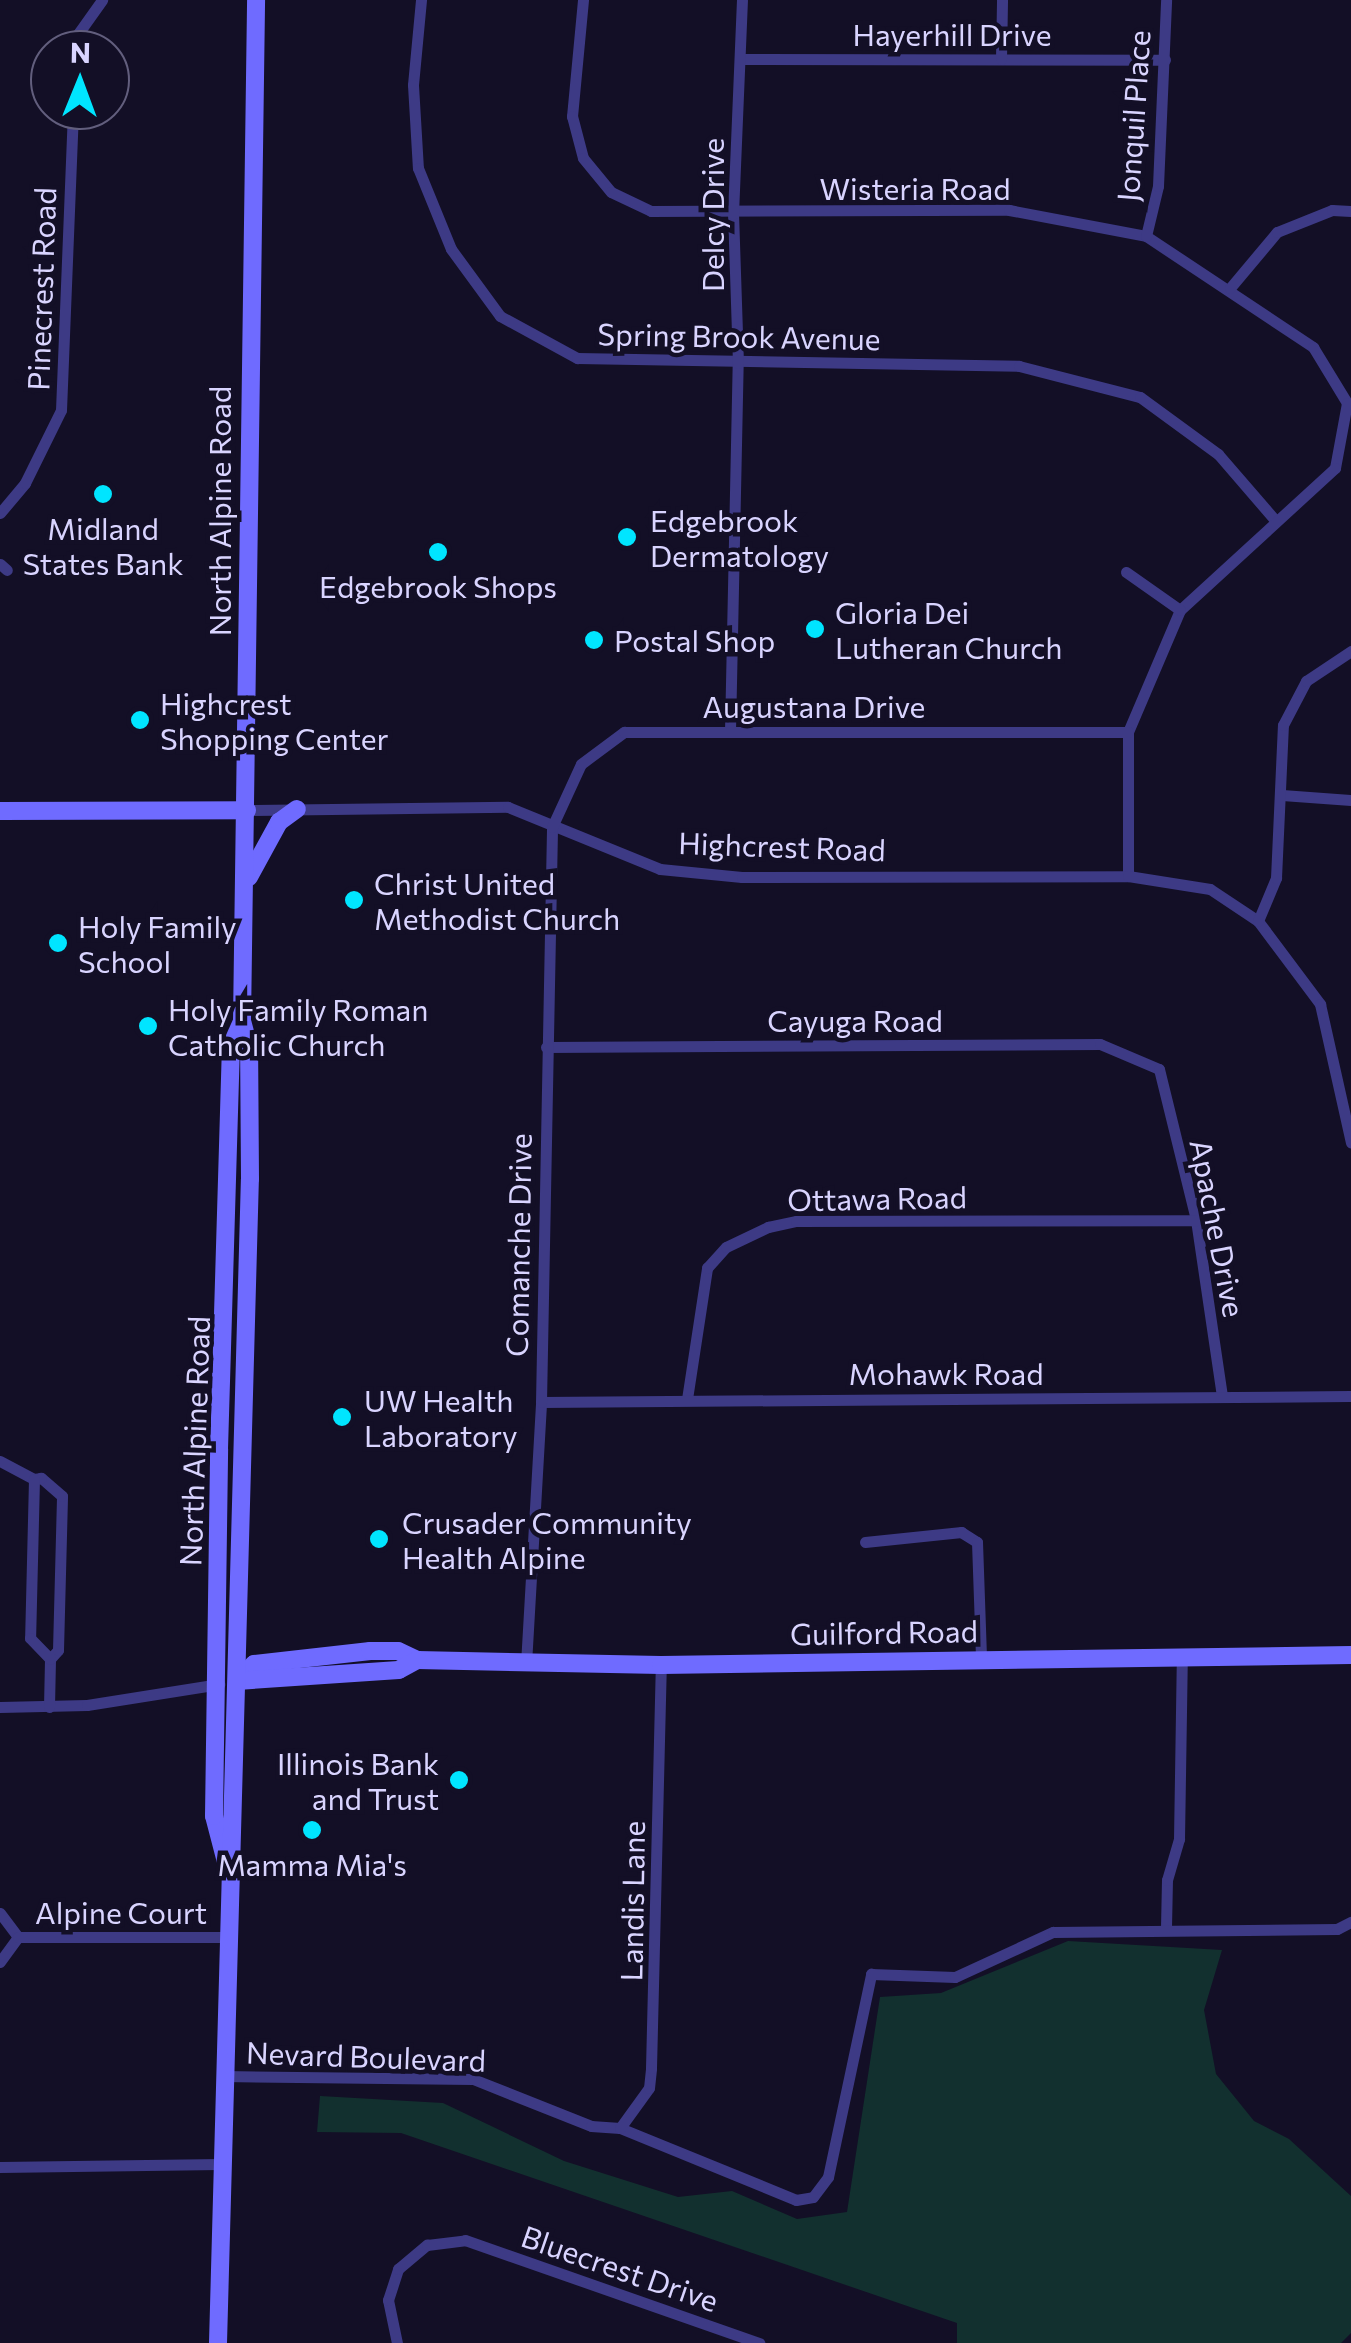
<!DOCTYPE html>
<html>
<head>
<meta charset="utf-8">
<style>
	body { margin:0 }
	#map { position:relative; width:1351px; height:2343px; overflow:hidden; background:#130f26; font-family:Commissioner,sans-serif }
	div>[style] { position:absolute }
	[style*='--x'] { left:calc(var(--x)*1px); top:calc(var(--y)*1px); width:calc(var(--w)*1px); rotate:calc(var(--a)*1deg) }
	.green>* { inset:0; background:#12302f }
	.street>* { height:11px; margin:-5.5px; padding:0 5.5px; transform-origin:5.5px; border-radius:5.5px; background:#3d3a85 }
	.secondary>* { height:18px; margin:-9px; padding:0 9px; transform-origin:9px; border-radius:9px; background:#6f6bff }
	.dots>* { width:28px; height:28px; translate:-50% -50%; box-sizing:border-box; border:5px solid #130f26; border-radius:50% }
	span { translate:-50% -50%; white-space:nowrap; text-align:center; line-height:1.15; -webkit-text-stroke:9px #130f26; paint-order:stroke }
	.street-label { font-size:30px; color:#d9d4ff }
	.poi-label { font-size:30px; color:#d9d4ff }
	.left { translate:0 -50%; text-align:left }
	.right { translate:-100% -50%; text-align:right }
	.north { position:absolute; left:30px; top:30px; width:100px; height:100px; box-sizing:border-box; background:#130f26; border:2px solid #625e7d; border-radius:50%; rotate:1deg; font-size:28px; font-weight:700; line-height:40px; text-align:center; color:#d9d4ff }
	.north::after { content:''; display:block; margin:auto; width:35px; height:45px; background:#00e5ff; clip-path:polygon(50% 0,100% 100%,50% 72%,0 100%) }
</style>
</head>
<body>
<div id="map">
	<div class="green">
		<i style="clip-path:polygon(1068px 1941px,1222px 1950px,1204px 2010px,1216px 2074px,1254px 2121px,1289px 2139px,1351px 2196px,1351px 2333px,1341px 2343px,957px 2343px,957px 2323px,401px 2133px,317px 2132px,320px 2096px,443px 2103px,564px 2161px,678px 2197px,732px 2191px,797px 2219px,847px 2212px,880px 1997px,941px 1993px)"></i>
	</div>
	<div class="street">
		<i style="--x:421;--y:0;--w:85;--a:95.4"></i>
		<i style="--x:413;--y:85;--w:83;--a:86.6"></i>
		<i style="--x:418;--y:168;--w:87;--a:67.8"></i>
		<i style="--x:451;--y:249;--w:83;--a:53.8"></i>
		<i style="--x:500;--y:316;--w:88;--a:28.6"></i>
		<i style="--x:577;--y:358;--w:442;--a:1"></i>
		<i style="--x:1019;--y:366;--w:125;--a:14.4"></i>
		<i style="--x:1140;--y:397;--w:97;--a:36.2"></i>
		<i style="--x:1218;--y:454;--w:87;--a:49.2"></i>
		<i style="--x:583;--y:0;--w:117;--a:95.4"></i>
		<i style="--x:572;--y:116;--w:43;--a:75.3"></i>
		<i style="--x:583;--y:158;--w:44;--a:50.5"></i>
		<i style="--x:611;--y:192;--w:44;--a:25.4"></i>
		<i style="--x:651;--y:211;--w:358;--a:-0.2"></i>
		<i style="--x:1009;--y:210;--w:139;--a:10.7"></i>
		<i style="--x:1146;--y:236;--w:201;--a:33.6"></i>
		<i style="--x:1313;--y:347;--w:66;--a:58.7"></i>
		<i style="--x:1347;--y:403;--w:66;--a:100.5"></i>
		<i style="--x:1335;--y:468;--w:210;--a:137.5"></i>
		<i style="--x:1180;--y:610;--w:133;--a:113.1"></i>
		<i style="--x:1128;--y:732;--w:144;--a:90"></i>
		<i style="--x:75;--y:50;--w:12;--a:-90"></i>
		<i style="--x:75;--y:38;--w:47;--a:-54.6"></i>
		<i style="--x:740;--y:59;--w:425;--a:0.1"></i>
		<i style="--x:1001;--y:59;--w:59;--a:-89"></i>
		<i style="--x:1146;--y:236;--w:51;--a:-76.5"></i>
		<i style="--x:1158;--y:186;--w:186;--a:-87.5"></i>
		<i style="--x:1230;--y:288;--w:73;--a:-50"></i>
		<i style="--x:1277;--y:232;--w:59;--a:-21.8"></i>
		<i style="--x:1332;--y:210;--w:19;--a:3"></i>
		<i style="--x:0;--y:513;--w:39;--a:-50"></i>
		<i style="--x:25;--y:483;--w:81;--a:-63.7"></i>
		<i style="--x:61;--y:410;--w:300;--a:-87.7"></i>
		<i style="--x:0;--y:564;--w:9;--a:41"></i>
		<i style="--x:1126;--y:572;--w:66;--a:35.1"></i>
		<i style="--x:730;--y:731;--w:368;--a:-88.8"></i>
		<i style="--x:738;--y:363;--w:149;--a:-91.9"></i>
		<i style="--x:733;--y:214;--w:214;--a:-87.6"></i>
		<i style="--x:1282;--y:795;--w:69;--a:4.1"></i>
		<i style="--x:247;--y:810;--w:261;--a:-0.7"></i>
		<i style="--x:508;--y:807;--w:164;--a:22.2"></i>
		<i style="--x:660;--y:869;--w:82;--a:5.6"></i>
		<i style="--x:742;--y:877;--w:386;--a:-0.1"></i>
		<i style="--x:1128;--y:876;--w:83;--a:9"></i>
		<i style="--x:1210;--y:889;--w:58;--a:33.7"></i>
		<i style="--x:1258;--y:921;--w:104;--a:53.2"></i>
		<i style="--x:1320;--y:1004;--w:142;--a:77.4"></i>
		<i style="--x:1258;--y:921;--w:47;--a:-67.3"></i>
		<i style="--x:1276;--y:878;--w:153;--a:-87.4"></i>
		<i style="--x:1283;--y:725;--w:50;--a:-62.4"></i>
		<i style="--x:1306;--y:681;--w:54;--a:-33.7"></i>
		<i style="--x:546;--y:1047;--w:554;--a:-0.31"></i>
		<i style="--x:1100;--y:1044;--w:64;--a:23"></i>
		<i style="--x:1159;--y:1069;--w:155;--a:76.2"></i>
		<i style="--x:1196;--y:1220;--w:179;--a:81.6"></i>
		<i style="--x:687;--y:1399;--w:133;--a:-81.3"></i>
		<i style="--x:707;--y:1268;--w:28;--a:-48"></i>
		<i style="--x:726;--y:1247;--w:47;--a:-25.5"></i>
		<i style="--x:768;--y:1227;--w:29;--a:-12"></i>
		<i style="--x:796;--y:1221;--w:400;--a:-0.1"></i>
		<i style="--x:541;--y:1402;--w:810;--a:-0.42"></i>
		<i style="--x:0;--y:1461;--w:38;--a:28"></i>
		<i style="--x:865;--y:1542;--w:97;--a:-5.9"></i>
		<i style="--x:961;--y:1532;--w:19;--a:32"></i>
		<i style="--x:977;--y:1542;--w:116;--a:88"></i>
		<i style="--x:526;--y:1664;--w:262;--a:-86.7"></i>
		<i style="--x:541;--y:1402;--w:575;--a:-88.9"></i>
		<i style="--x:552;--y:827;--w:69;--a:-65.3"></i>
		<i style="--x:581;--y:764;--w:54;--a:-36.7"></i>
		<i style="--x:624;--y:732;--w:504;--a:0"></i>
		<i style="--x:0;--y:1707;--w:87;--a:-1.3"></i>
		<i style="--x:87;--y:1705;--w:134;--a:-9"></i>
		<i style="--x:49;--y:1707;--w:48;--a:-88.8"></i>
		<i style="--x:50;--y:1659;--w:12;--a:-48"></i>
		<i style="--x:58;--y:1650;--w:154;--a:-88.5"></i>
		<i style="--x:62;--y:1496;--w:28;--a:-139"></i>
		<i style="--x:41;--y:1478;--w:7;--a:172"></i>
		<i style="--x:34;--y:1479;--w:159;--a:91.4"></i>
		<i style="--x:30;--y:1638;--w:29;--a:46"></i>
		<i style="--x:0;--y:1913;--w:30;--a:53"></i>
		<i style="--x:18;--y:1937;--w:31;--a:126"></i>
		<i style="--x:1166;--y:1927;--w:47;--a:-88.8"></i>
		<i style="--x:1167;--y:1880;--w:43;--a:-73.7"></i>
		<i style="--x:1179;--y:1839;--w:181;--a:-89.1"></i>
		<i style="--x:18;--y:1937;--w:206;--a:0"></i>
		<i style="--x:222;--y:2076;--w:251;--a:0.7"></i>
		<i style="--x:473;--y:2079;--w:127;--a:21.7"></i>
		<i style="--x:591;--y:2126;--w:29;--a:4"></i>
		<i style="--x:620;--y:2128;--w:190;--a:22.2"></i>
		<i style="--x:796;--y:2200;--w:17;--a:-10"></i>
		<i style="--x:813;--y:2197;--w:25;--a:-53"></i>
		<i style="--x:828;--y:2177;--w:208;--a:-78"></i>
		<i style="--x:871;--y:1974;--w:84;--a:2"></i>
		<i style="--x:955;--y:1977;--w:108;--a:-24.7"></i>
		<i style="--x:1053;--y:1932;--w:284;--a:-0.6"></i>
		<i style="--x:1337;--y:1929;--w:16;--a:-27"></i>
		<i style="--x:620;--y:2128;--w:49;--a:-54.1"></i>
		<i style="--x:649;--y:2088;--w:20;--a:-84"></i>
		<i style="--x:651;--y:2068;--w:403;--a:-88.6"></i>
		<i style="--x:0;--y:2167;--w:220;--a:-0.8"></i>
		<i style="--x:397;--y:2343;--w:44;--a:-101.8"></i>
		<i style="--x:388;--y:2300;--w:33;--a:-72"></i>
		<i style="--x:398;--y:2269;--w:38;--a:-40"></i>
		<i style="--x:427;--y:2245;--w:38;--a:-7"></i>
		<i style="--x:465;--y:2240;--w:312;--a:19.3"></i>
	</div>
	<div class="secondary">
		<i style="--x:0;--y:811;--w:247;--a:-0.2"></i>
		<i style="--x:249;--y:877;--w:63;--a:-61.4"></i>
		<i style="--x:279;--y:822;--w:22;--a:-36"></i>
		<i style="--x:237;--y:1681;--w:24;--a:-45"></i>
		<i style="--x:254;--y:1664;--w:117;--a:-6.4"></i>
		<i style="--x:370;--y:1651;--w:28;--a:0"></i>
		<i style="--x:398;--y:1651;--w:21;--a:25"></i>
		<i style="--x:417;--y:1660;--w:244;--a:1.2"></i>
		<i style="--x:661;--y:1665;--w:690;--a:-0.83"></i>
		<i style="--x:237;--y:1681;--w:162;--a:-3.9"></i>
		<i style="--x:399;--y:1670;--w:21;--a:-29"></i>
		<i style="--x:226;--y:1862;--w:48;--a:-104.6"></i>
		<i style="--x:214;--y:1816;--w:367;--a:-89.2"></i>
		<i style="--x:219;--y:1449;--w:403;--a:-88.3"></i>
		<i style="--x:231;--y:1046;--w:27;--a:-66"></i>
		<i style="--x:218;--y:2343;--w:1164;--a:-88.43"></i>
		<i style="--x:250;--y:1179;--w:132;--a:-90.4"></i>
		<i style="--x:249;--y:1047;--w:27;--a:-105"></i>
		<i style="--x:242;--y:1021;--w:1021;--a:-89.21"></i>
	</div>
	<div class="dots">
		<i style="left:103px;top:494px;background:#00e5ff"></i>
		<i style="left:627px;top:537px;background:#00e5ff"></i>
		<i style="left:438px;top:552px;background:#00e5ff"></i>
		<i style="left:815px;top:629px;background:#00e5ff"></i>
		<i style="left:594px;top:640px;background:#00e5ff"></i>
		<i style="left:140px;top:720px;background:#00e5ff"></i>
		<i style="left:354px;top:900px;background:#00e5ff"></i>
		<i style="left:58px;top:943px;background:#00e5ff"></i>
		<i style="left:148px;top:1026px;background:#00e5ff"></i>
		<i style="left:342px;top:1417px;background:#00e5ff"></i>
		<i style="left:379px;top:1539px;background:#00e5ff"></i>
		<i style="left:459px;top:1780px;background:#00e5ff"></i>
		<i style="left:312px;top:1830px;background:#00e5ff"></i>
	</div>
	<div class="street-label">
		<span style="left:952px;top:34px">Hayerhill Drive</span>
		<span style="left:1133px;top:116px;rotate:-86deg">Jonquil Place</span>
		<span style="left:915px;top:188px">Wisteria Road</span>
		<span style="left:712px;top:215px;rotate:-90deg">Delcy Drive</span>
		<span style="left:41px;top:289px;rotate:-88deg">Pinecrest Road</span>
		<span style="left:739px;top:336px;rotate:1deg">Spring Brook Avenue</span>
		<span style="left:219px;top:511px;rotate:-90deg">North Alpine Road</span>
		<span style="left:814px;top:706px">Augustana Drive</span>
		<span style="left:782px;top:846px;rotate:2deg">Highcrest Road</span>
		<span style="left:855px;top:1020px">Cayuga Road</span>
		<span style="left:877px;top:1198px;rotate:-1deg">Ottawa Road</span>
		<span style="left:1218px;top:1228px;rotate:79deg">Apache Drive</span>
		<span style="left:518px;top:1245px;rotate:-89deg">Comanche Drive</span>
		<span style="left:946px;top:1373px">Mohawk Road</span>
		<span style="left:194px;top:1441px;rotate:-88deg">North Alpine Road</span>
		<span style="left:884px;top:1632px;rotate:-1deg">Guilford Road</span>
		<span style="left:632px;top:1901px;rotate:-89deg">Landis Lane</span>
		<span style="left:121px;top:1912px">Alpine Court</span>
		<span style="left:366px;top:2056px;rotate:2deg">Nevard Boulevard</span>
		<span style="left:620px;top:2268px;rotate:19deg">Bluecrest Drive</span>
	</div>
	<div class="poi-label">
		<span class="left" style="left:650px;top:537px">Edgebrook<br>Dermatology</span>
		<span style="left:103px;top:545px">Midland<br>States Bank</span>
		<span style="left:438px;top:586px">Edgebrook Shops</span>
		<span class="left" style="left:835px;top:629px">Gloria Dei<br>Lutheran Church</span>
		<span class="left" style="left:614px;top:640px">Postal Shop</span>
		<span class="left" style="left:160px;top:720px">Highcrest<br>Shopping Center</span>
		<span class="left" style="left:374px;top:900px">Christ United<br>Methodist Church</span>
		<span class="left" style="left:78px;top:943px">Holy Family<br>School</span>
		<span class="left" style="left:168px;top:1026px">Holy Family Roman<br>Catholic Church</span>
		<span class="left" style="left:364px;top:1417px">UW Health<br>Laboratory</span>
		<span class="left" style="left:402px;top:1539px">Crusader Community<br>Health Alpine</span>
		<span class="right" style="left:439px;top:1780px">Illinois Bank<br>and Trust</span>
		<span style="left:312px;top:1864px">Mamma Mia's</span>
	</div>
	<div class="north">N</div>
</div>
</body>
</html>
